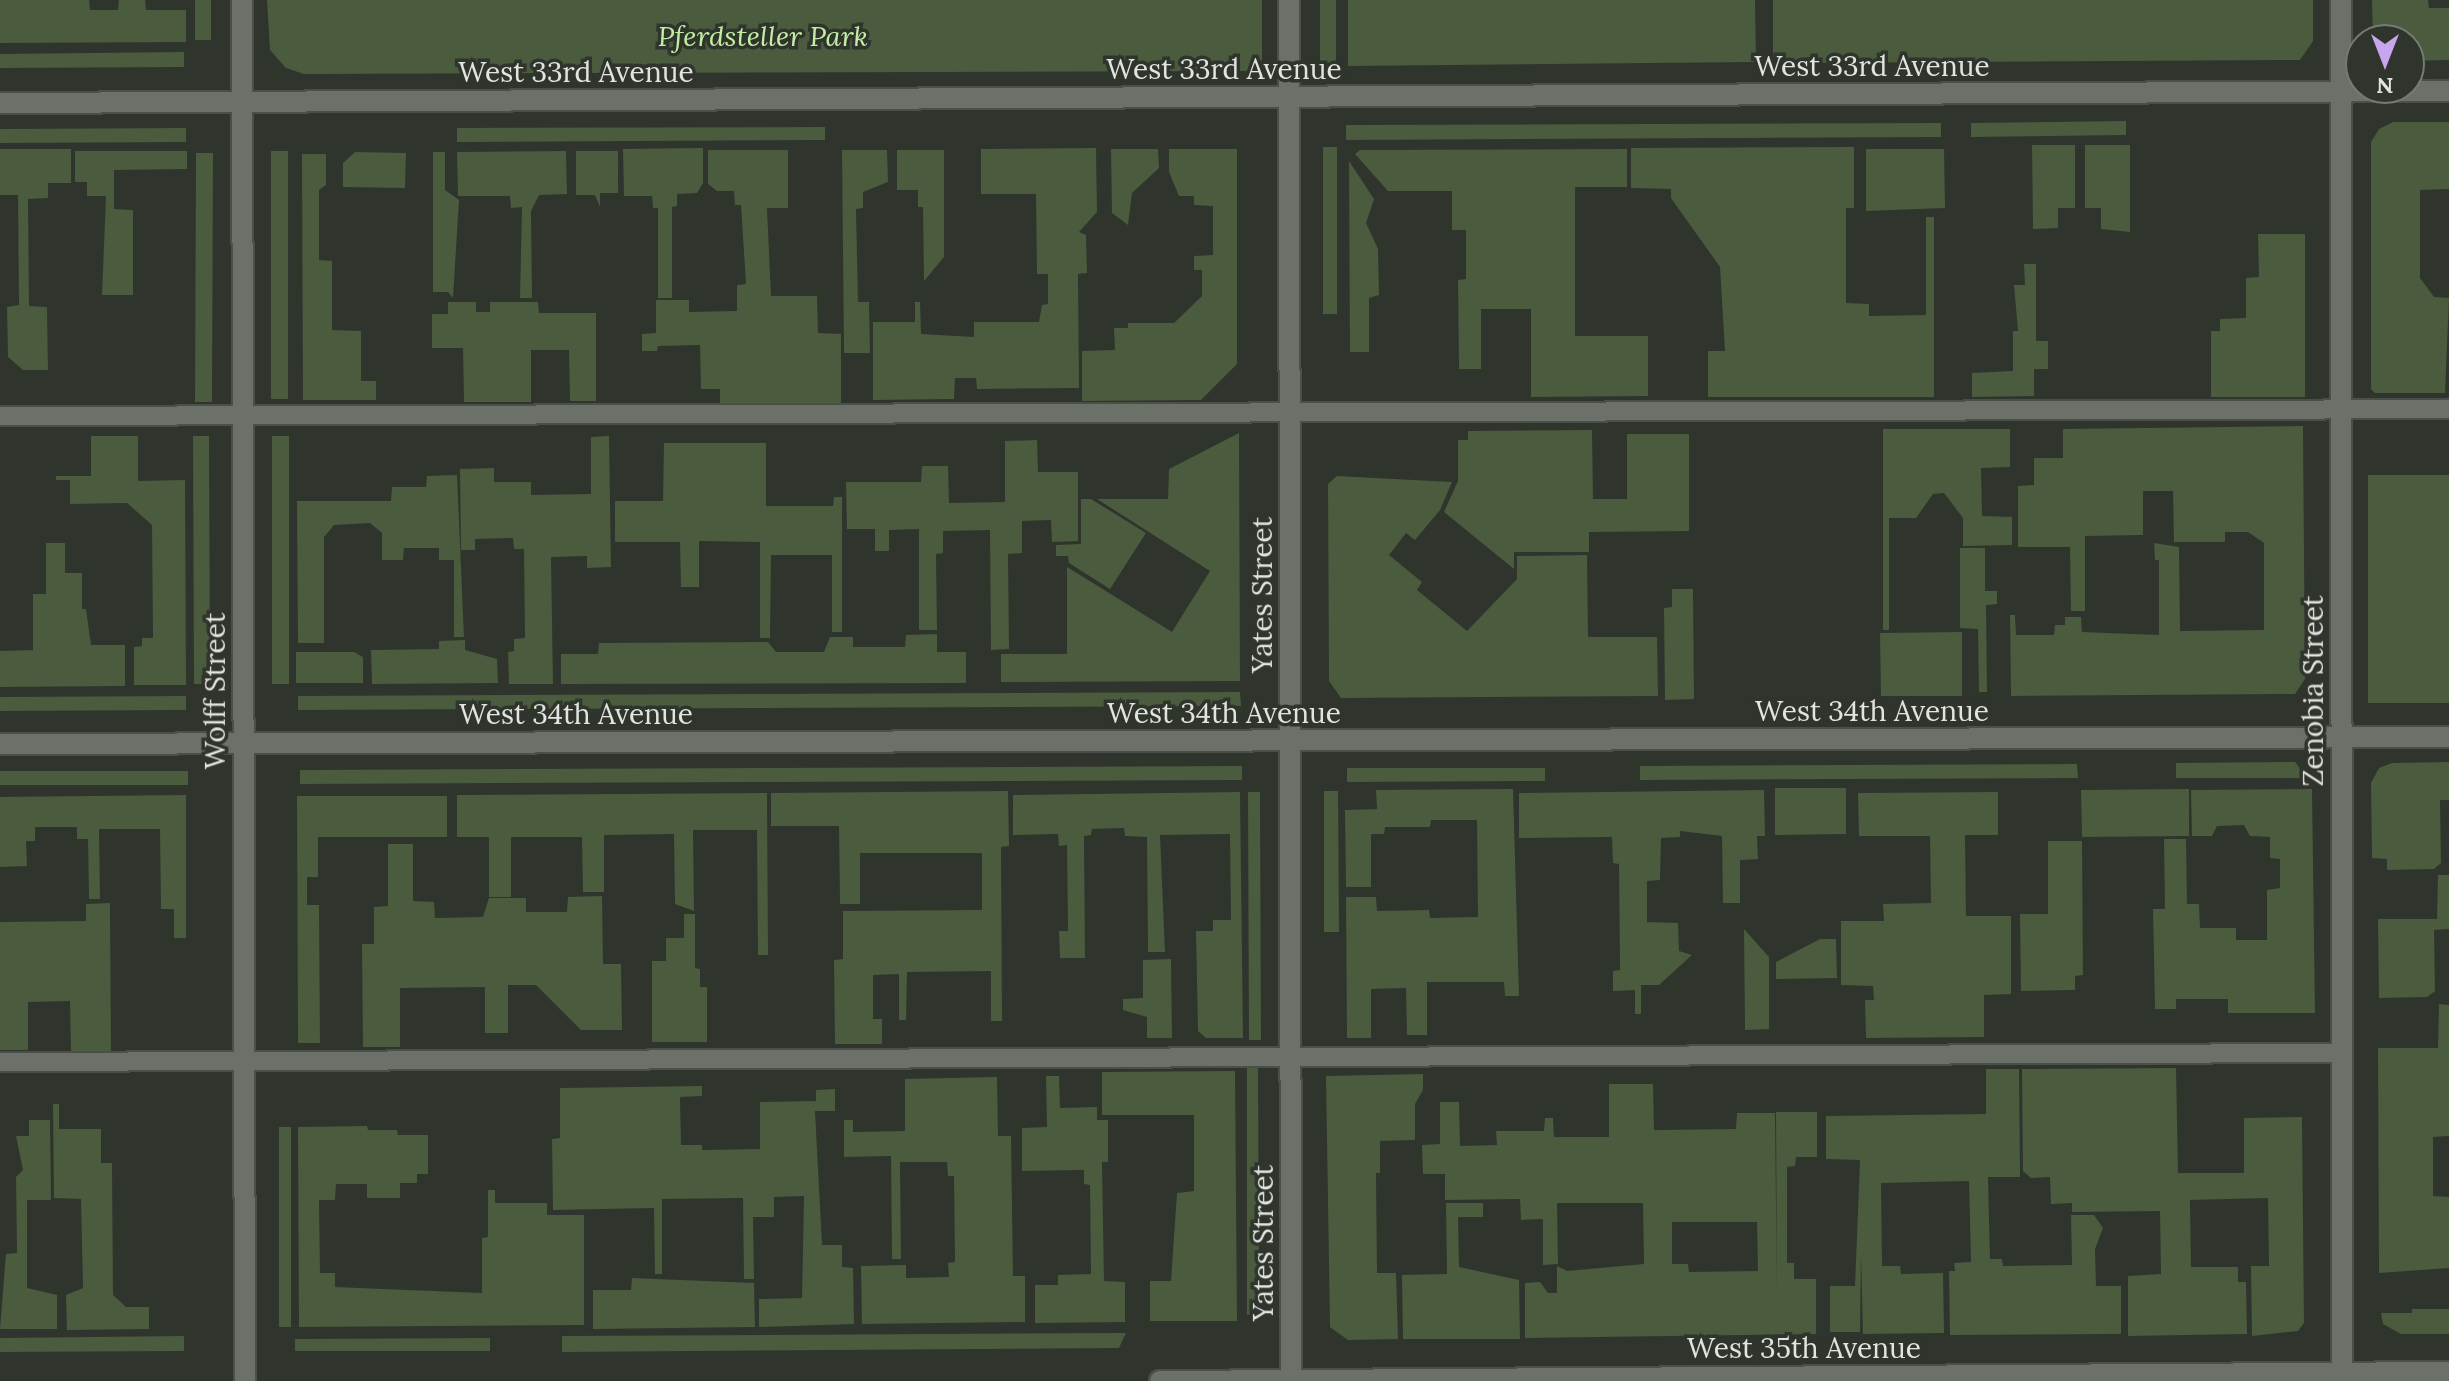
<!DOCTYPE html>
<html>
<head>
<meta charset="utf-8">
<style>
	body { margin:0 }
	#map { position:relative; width:2449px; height:1381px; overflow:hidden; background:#2f342c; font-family:Lora,serif }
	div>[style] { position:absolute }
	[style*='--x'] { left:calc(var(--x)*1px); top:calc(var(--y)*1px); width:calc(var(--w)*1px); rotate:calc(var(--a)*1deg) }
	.green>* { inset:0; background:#4b5b3e }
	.roads { filter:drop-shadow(2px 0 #4c4f49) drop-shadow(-2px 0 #4c4f49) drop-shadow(0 2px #4c4f49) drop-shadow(0 -2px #4c4f49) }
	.service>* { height:18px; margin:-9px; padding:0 9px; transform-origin:9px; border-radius:9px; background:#6b7068 }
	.minor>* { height:20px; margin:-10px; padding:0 10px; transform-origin:10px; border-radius:10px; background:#6b7068 }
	span { translate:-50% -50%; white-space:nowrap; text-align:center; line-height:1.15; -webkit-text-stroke:7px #2f342c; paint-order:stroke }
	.park-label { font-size:28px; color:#c3efa2; font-style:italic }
	.street-label { font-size:28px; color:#e1e4df }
	.north { position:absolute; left:2345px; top:24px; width:80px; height:80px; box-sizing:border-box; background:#2f342c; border:2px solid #767a74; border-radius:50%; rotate:180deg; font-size:22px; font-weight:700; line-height:32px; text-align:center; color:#e1e4df }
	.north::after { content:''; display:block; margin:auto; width:28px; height:36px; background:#c7a6ef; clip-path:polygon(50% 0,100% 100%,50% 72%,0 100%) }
</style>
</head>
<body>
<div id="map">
	<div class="green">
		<i style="clip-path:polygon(0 0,89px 0,90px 10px,118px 10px,119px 0,145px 0,146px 10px,186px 10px,186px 42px,0 43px)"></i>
		<i style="clip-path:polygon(195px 0,211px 0,211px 40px,195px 40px)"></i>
		<i style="clip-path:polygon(267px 0,1262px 0,1262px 71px,304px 74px,286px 68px,270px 50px)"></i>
		<i style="clip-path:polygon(1320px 0,1336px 0,1336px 63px,1320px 63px)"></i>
		<i style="clip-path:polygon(1348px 0,1755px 0,1756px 62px,1348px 66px)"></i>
		<i style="clip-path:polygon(1773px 0,2313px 0,2313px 41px,2300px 60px,1773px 63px)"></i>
		<i style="clip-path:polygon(2372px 0,2428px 0,2429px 8px,2449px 8px,2449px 60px,2409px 61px,2409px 40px,2373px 40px)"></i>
		<i style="clip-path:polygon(184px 52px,184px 67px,0 68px,0 54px)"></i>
		<i style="clip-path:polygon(2126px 121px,2126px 135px,1971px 137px,1971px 123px)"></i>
		<i style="clip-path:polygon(2393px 122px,2449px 122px,2449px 189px,2420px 190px,2420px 278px,2434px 297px,2449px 298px,2445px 393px,2375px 393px,2371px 389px,2371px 142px,2379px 129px)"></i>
		<i style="clip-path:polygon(1941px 123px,1941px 137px,1346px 140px,1346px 125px)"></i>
		<i style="clip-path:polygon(825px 127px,825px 140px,457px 142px,457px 128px)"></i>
		<i style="clip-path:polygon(186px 128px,186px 142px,0 143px,0 129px)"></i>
		<i style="clip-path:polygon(2032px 145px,2075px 145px,2075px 208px,2058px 208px,2058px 228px,2033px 229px)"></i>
		<i style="clip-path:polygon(2085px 145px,2130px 145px,2130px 232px,2101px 229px,2101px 208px,2085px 208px)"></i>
		<i style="clip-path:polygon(1323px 147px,1337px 147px,1337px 314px,1323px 314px)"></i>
		<i style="clip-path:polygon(1854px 147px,1854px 208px,1846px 208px,1846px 303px,1869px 304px,1869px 316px,1926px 315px,1926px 217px,1934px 217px,1934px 397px,1708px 397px,1708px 351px,1725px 351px,1720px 267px,1671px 198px,1671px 189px,1631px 188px,1631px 148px)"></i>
		<i style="clip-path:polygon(703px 148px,703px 183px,697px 193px,677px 194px,677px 206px,672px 207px,672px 298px,658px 298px,658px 208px,653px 208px,652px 196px,624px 196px,623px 149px)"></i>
		<i style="clip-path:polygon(1096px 148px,1097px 212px,1079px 232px,1086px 235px,1087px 273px,1078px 274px,1079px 388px,977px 389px,976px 378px,955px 378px,954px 399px,873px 400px,873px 322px,915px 322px,915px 302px,920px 302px,921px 334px,974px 337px,974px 322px,1039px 322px,1042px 305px,1048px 304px,1048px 274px,1037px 274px,1036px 194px,981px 194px,981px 149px)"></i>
		<i style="clip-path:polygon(0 149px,71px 149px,71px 183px,48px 183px,48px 198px,28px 199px,29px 306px,47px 307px,48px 370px,23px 370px,8px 357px,7px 307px,19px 305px,18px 195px,0 195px)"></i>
		<i style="clip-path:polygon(1158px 149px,1159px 168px,1132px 193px,1128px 225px,1112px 213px,1111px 149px)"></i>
		<i style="clip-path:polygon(1169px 149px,1237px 149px,1237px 364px,1201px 400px,1082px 401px,1082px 351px,1115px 350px,1114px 328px,1128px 328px,1128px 323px,1174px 323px,1202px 296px,1202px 270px,1194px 270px,1194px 256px,1213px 255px,1213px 206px,1194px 205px,1194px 196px,1179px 196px,1169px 172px)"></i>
		<i style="clip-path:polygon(1627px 149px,1627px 187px,1575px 187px,1575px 336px,1648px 336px,1648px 396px,1531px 397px,1531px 309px,1481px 309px,1481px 369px,1459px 369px,1458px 280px,1466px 279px,1466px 230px,1452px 230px,1452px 191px,1388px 191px,1355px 154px,1360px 150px)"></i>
		<i style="clip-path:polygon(1944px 149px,1945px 208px,1866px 211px,1866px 149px)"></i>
		<i style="clip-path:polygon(708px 150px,788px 150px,788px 208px,767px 208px,771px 296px,817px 296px,818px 333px,841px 334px,841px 404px,720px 404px,720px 389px,701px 389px,700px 345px,658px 346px,657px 351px,642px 351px,642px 334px,656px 333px,656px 300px,689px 300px,689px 312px,737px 311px,737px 285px,746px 284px,741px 205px,735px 205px,734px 191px,717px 191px,708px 184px)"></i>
		<i style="clip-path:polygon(842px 150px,887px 150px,888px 182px,863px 192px,863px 208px,856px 209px,858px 302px,869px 302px,870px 353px,844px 353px)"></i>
		<i style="clip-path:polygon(897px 150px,944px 150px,944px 257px,924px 281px,923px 207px,918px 207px,918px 190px,897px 190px)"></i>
		<i style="clip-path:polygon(75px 151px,187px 151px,187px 169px,114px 170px,114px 209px,133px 210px,133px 295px,102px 295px,106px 196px,87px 196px,87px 182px,75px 182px)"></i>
		<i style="clip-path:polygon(271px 151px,288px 151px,288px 399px,271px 399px)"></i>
		<i style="clip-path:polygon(566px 151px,567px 194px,539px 195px,531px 211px,532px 298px,520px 298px,522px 207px,511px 208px,510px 196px,458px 196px,457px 152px)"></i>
		<i style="clip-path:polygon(576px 151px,618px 151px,618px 193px,600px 193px,600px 207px,595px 195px,576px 195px)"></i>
		<i style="clip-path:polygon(355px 152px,406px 153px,405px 188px,343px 187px,343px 163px)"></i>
		<i style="clip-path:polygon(433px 152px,445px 152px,445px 190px,459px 200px,453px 298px,448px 292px,433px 292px)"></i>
		<i style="clip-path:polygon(196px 153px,213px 153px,212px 402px,195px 402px)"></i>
		<i style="clip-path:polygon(302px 154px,326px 154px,326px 185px,319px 190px,319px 260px,332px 261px,332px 330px,361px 331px,361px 381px,376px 381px,376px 400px,303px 400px)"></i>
		<i style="clip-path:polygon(1349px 161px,1374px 199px,1366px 223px,1378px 249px,1379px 295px,1369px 298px,1369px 352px,1350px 352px)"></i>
		<i style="clip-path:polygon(2258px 234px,2305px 234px,2305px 397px,2211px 397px,2211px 331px,2220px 331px,2220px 319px,2246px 318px,2246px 278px,2259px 277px)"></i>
		<i style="clip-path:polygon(2024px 264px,2036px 264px,2036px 341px,2048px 341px,2048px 369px,2034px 369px,2034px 396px,1972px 397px,1972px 373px,2013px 371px,2013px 331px,2018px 331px,2014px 285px,2025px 285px)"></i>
		<i style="clip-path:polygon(448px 302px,476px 302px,476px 312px,490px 312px,490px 302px,538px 302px,539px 313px,596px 313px,596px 401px,570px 401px,569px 350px,531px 350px,531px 402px,464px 402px,463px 348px,432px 348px,432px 314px,448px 314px)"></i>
		<i style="clip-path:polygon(2303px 426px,2305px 679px,2295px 694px,2011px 696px,2010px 615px,2015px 615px,2016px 635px,2054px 635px,2055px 625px,2065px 625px,2065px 617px,2081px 617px,2082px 632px,2159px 635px,2159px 560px,2155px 560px,2154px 543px,2179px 547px,2180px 631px,2264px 630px,2264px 543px,2248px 532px,2225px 532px,2225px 542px,2174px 542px,2173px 491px,2143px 491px,2143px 535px,2085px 536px,2085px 611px,2071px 611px,2070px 547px,2018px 547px,2018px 486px,2034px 485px,2034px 458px,2063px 458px,2063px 429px)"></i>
		<i style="clip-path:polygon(1883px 429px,2010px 429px,2010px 467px,1981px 468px,1982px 516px,2012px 517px,2012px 545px,1963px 546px,1963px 518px,1944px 493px,1933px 494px,1916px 518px,1889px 518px,1889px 630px,1883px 630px)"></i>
		<i style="clip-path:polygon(1592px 430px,1593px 499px,1627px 499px,1627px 434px,1689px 434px,1689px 531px,1589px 532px,1589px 552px,1514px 552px,1514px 569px,1444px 512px,1458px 481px,1458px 440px,1468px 440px,1468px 431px)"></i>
		<i style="clip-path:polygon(1239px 433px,1240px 681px,1001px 682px,1001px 654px,1067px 654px,1067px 567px,1172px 632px,1210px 571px,1097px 499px,1168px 499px,1169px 469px)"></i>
		<i style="clip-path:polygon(91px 436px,138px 436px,138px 481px,185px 480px,186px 685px,134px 685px,134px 647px,142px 646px,142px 638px,153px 638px,152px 525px,127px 503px,70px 504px,70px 480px,56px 480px,56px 476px,91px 476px)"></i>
		<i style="clip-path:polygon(193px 436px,209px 436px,210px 684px,194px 684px)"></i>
		<i style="clip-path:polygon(272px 436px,289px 436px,289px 684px,272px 684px)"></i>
		<i style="clip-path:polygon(609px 436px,611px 567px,587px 568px,587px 556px,551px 557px,553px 684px,509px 684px,508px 652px,514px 651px,514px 639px,525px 638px,524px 549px,514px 549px,513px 538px,475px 539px,475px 550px,461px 550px,460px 469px,494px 468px,494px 482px,531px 482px,531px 495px,591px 494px,591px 437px)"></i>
		<i style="clip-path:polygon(1037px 440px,1038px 472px,1078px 472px,1078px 541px,1052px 542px,1051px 520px,1022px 521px,1022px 553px,1008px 554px,1009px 649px,991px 650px,990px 530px,943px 531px,943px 553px,936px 554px,937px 630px,919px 630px,919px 529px,889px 530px,889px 551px,875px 551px,875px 529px,847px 529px,846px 482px,921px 482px,922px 466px,948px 466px,949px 503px,1005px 502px,1005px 441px)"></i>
		<i style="clip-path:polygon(664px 443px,766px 443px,766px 506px,833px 506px,834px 497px,842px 497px,842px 632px,832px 632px,832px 555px,771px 555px,770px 638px,760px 638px,760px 542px,699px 541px,699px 587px,681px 587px,680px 542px,615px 542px,615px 501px,663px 501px)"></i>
		<i style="clip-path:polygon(457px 475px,464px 637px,454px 637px,454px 560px,439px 560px,439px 548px,404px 548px,403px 560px,382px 560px,382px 533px,370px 523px,334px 525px,324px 537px,324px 643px,298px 643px,297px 501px,391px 501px,392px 487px,426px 487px,427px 476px)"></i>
		<i style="clip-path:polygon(2368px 475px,2449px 475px,2449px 703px,2368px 703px)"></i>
		<i style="clip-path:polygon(1337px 476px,1452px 482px,1440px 510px,1415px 540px,1406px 533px,1389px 555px,1422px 582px,1417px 590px,1467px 631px,1517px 579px,1517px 556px,1587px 555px,1588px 637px,1657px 637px,1658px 696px,1341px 698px,1329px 681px,1328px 484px)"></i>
		<i style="clip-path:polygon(1081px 499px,1091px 499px,1146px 533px,1110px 589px,1069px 563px,1068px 556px,1056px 556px,1056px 545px,1081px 544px)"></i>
		<i style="clip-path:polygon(46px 543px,65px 543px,65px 573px,82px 573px,82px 609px,86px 609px,91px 645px,125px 645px,125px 686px,0 687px,0 651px,33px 650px,33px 594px,46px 594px)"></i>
		<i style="clip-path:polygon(1960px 548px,1985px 548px,1985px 591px,1997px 591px,1997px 604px,1986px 605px,1987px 692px,1979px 692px,1978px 629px,1960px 628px)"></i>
		<i style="clip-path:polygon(1672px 589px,1693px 589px,1694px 699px,1665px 700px,1664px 608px,1672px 607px)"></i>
		<i style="clip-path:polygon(1962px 632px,1962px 696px,1881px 696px,1880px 633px)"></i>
		<i style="clip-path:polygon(937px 634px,937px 652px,966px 652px,966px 683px,561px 684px,561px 654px,598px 654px,599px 643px,768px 642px,776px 652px,824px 652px,830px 637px,853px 637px,853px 647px,905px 647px,906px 635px)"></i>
		<i style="clip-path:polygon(465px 640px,465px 650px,497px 659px,498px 683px,372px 684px,371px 650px,439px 649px,439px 641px)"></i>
		<i style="clip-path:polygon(296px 652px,354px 652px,363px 657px,363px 683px,296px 683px)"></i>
		<i style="clip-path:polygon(1240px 692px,1241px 706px,298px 710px,298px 696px)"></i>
		<i style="clip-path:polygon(186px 696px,186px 710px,0 711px,0 697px)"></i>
		<i style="clip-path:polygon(2295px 762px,2308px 778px,2176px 778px,2176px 763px)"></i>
		<i style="clip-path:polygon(2449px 762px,2449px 800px,2440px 800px,2441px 863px,2434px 869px,2387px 870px,2387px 859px,2372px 858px,2371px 783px,2379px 768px,2392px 763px)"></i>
		<i style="clip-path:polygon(2077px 764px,2078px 778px,1640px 780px,1640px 766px)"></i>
		<i style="clip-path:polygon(1242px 766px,1242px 780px,300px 784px,300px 770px)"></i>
		<i style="clip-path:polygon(1347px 768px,1545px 768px,1545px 781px,1347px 782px)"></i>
		<i style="clip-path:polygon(0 771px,188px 771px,188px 785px,0 785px)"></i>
		<i style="clip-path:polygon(1775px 788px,1846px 788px,1846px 834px,1775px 835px)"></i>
		<i style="clip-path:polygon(1513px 789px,1519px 996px,1505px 996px,1504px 982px,1427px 982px,1427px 1035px,1407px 1035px,1406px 988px,1371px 989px,1371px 1038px,1347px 1038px,1346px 897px,1376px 897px,1377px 911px,1429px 910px,1430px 918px,1478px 917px,1477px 820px,1431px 820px,1430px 827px,1385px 827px,1384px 834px,1371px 834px,1371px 887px,1346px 887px,1345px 810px,1377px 809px,1376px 790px)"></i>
		<i style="clip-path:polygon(2189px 789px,2189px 836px,2082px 837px,2081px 790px)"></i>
		<i style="clip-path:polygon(2312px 789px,2315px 1013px,2228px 1013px,2228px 999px,2176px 999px,2176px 1009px,2155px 1009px,2153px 909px,2165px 909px,2164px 839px,2186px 839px,2187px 904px,2199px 904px,2200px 928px,2236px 928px,2236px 940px,2267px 940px,2267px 890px,2280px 888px,2280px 859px,2270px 858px,2270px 837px,2250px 836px,2244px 825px,2217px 826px,2212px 836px,2192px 836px,2191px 790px)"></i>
		<i style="clip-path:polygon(1764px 790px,1765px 836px,1757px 836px,1758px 859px,1740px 860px,1740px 903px,1723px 903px,1722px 836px,1680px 831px,1680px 837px,1661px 838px,1660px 880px,1647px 881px,1647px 922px,1678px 923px,1679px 951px,1692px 955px,1659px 985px,1641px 985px,1641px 1014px,1635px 1014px,1635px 990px,1613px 991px,1613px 971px,1620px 970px,1619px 864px,1613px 863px,1612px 837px,1519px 838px,1519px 793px)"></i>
		<i style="clip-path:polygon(1008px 791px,1009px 846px,1001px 847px,1002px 1021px,991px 1021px,991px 971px,907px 972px,906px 1020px,899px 1020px,899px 974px,873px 975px,873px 1019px,882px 1019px,882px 1044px,835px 1044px,834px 960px,843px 959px,843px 911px,982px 910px,982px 853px,860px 853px,860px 904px,840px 904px,839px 826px,771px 826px,771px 793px)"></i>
		<i style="clip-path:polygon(1324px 791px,1338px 791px,1339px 932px,1324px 932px)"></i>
		<i style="clip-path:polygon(1240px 792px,1243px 1038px,1206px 1038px,1198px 1031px,1196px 931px,1213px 931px,1213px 920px,1231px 920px,1230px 834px,1160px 835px,1165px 952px,1148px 952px,1147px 837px,1125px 836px,1124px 828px,1092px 829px,1091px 835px,1084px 836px,1085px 958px,1060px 958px,1059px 931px,1068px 931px,1067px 845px,1059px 846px,1058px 834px,1013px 835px,1013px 795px)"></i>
		<i style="clip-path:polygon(1248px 792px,1260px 792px,1261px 1040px,1249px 1040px)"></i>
		<i style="clip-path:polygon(1998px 792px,1998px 835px,1965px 835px,1966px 916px,2011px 916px,2011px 994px,1984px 995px,1984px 1037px,1866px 1038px,1865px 1000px,1874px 1000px,1873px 986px,1841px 985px,1841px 921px,1884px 921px,1883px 904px,1931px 903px,1930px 836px,1859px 836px,1858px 793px)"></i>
		<i style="clip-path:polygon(767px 793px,768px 955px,758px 955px,757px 830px,693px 830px,694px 911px,675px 904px,674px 834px,604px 835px,604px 892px,583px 892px,582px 837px,511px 837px,511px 897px,489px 897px,489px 837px,457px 837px,457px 795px)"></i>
		<i style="clip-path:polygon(186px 795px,186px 938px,174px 938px,174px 909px,161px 909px,160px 829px,99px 829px,100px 899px,89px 899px,88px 839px,77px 839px,77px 827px,35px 827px,35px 841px,26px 841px,27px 866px,0 867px,0 797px)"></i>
		<i style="clip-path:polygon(297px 796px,447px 796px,447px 837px,318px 837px,318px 877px,307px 877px,307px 905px,319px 905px,320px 1043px,298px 1043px)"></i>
		<i style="clip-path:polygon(2048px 841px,2082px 841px,2083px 975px,2075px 976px,2075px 990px,2021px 991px,2020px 914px,2048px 914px)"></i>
		<i style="clip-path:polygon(388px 844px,413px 844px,413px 901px,434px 902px,435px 918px,483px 917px,489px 898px,526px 898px,526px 912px,567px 912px,568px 897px,602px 896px,603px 964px,621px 964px,622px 1030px,581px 1030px,536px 985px,508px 985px,508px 1033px,485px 1033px,485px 987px,400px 988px,400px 1047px,363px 1047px,362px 944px,374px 944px,374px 907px,388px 906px)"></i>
		<i style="clip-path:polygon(2438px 875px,2449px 875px,2449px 929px,2434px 930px,2435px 991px,2427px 997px,2379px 998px,2378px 919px,2437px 919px)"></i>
		<i style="clip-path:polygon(110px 903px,111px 1052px,71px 1052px,70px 1001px,28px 1002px,28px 1050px,0 1050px,0 922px,86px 921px,86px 904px)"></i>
		<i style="clip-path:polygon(684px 914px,695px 914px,695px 968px,700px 969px,700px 987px,707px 987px,707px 1042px,652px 1042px,652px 961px,666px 961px,666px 938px,684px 938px)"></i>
		<i style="clip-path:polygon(1744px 929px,1769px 957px,1769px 1029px,1745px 1030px)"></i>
		<i style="clip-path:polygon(1820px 939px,1836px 939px,1837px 978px,1776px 979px,1776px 962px)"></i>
		<i style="clip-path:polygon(1171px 959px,1172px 1038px,1147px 1038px,1147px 1017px,1123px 1010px,1123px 999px,1143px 998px,1143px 960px)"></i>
		<i style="clip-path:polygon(2439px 1004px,2449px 1005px,2449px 1136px,2433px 1137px,2433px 1196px,2449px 1197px,2449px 1268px,2379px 1273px,2378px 1048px,2438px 1048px)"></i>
		<i style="clip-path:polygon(1247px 1066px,1258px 1066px,1259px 1314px,1247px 1315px)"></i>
		<i style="clip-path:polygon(2176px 1068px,2178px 1173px,2244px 1173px,2244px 1118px,2302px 1117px,2304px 1323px,2298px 1331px,2252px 1336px,2251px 1266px,2269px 1266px,2268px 1198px,2190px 1200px,2191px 1267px,2238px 1267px,2238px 1282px,2246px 1282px,2247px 1334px,2128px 1336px,2128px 1276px,2161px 1274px,2160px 1211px,2072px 1212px,2072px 1203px,2051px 1204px,2050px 1177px,2031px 1178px,2023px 1171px,2022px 1069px)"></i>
		<i style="clip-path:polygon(1986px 1069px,2019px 1069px,2020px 1177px,1988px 1177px,1990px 1259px,2002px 1259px,2003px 1266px,2072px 1265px,2071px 1215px,2094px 1215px,2103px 1228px,2095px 1249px,2096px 1286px,2121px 1286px,2121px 1334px,1950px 1335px,1949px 1271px,1955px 1271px,1954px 1263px,1971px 1262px,1969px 1181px,1881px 1183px,1882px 1266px,1900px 1266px,1901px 1274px,1943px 1273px,1944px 1333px,1863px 1334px,1861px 1254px,1860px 1332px,1830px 1332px,1830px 1286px,1855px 1286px,1860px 1160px,1826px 1159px,1826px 1116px,1986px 1114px)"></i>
		<i style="clip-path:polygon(1235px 1071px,1237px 1321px,1150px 1321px,1150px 1281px,1171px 1281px,1177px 1193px,1194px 1191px,1194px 1115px,1102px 1115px,1102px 1072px)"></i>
		<i style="clip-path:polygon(1423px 1074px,1423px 1090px,1415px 1104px,1415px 1140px,1380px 1141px,1380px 1173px,1376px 1173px,1377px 1273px,1396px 1273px,1398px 1339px,1348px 1340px,1330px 1327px,1326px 1076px)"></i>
		<i style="clip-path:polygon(1046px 1076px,1059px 1076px,1060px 1108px,1097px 1107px,1097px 1120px,1108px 1120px,1108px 1162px,1102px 1162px,1104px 1281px,1125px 1282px,1125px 1322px,1035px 1323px,1035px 1285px,1058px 1285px,1058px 1275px,1091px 1274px,1090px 1185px,1084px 1184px,1084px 1170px,1022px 1171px,1022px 1128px,1047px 1127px)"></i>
		<i style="clip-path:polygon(997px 1077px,998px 1136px,1011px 1136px,1013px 1276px,1025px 1276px,1025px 1322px,862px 1324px,861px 1266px,906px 1265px,906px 1278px,949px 1277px,948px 1263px,955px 1262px,954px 1176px,948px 1176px,947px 1162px,900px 1162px,901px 1259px,892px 1259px,891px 1156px,844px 1157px,844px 1120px,853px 1120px,853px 1132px,905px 1131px,905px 1079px)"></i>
		<i style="clip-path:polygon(evenodd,1609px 1084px,1653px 1084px,1654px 1130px,1736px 1129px,1737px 1113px,1775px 1113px,1777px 1295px,1776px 1112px,1817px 1112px,1817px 1157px,1796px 1157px,1795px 1166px,1787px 1167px,1787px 1263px,1794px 1263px,1794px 1279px,1816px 1279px,1816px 1334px,1525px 1338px,1525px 1283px,1540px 1282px,1548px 1293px,1557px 1293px,1557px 1266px,1567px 1271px,1644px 1264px,1643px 1203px,1557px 1203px,1558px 1264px,1543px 1265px,1543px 1219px,1521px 1220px,1520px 1199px,1445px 1200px,1445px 1174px,1423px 1174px,1422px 1145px,1440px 1144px,1440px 1102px,1459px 1102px,1460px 1146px,1497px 1145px,1496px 1131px,1544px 1131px,1545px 1118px,1553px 1118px,1554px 1137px,1609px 1137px,1609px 1084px,1672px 1222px,1757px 1222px,1758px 1271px,1689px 1272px,1688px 1264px,1672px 1264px,1672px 1222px)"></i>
		<i style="clip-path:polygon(702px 1086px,702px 1096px,680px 1097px,681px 1145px,702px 1145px,702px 1150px,760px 1149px,760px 1102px,816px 1101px,816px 1090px,835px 1089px,835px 1111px,815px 1111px,822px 1245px,842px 1245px,842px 1267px,853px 1268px,854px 1324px,759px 1327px,759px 1299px,802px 1298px,804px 1196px,774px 1197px,774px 1217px,753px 1217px,754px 1279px,744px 1279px,743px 1198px,662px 1199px,662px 1274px,655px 1274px,654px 1208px,553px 1210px,552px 1139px,560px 1138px,560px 1088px)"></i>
		<i style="clip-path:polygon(53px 1104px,59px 1104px,59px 1129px,101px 1129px,101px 1163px,112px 1163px,113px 1295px,126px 1307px,149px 1307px,149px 1329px,67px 1330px,66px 1295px,83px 1288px,81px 1199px,54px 1198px)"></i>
		<i style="clip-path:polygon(29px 1120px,50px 1120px,51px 1200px,27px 1200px,27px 1288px,57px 1295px,57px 1329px,0 1329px,6px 1254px,17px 1253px,16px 1177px,23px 1170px,16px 1136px,29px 1136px)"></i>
		<i style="clip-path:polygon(367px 1126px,368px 1130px,397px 1130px,398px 1135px,428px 1135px,428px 1174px,417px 1174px,417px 1183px,400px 1183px,400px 1198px,367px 1198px,367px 1184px,336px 1184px,335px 1200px,319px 1200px,320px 1273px,335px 1273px,335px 1287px,482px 1293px,482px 1238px,488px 1237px,488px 1190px,495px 1190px,495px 1203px,547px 1203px,547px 1215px,584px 1215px,584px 1325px,299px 1327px,298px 1127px)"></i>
		<i style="clip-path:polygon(279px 1127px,291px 1127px,291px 1327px,279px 1327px)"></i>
		<i style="clip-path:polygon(1446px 1203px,1483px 1203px,1483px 1217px,1458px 1217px,1459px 1267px,1519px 1280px,1520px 1339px,1403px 1339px,1402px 1275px,1447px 1274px)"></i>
		<i style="clip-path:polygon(632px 1278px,754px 1283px,755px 1327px,593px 1329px,593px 1290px,631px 1290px)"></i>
		<i style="clip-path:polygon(2412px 1309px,2449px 1309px,2449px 1334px,2401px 1334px,2383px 1324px,2381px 1313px,2412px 1313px)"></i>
		<i style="clip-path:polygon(1126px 1333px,1119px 1348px,562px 1352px,562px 1336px)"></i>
		<i style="clip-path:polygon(184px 1336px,184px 1351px,0 1352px,0 1338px)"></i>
		<i style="clip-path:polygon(490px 1338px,490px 1351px,295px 1351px,295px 1339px)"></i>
	</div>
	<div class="roads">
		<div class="service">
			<i style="--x:0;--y:416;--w:2449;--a:-0.16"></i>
			<i style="--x:0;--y:1062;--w:2341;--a:-0.22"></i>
		</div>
		<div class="minor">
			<i style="--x:242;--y:0;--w:1381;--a:89.88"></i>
			<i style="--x:1289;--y:0;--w:1381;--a:89.92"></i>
			<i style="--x:2341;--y:0;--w:1381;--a:89.96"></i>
			<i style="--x:0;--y:103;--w:2449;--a:-0.28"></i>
			<i style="--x:0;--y:744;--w:2449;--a:-0.16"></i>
			<i style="--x:1160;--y:1381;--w:1289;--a:-0.4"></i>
		</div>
	</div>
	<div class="park-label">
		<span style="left:763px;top:36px">Pferdsteller Park</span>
	</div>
	<div class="street-label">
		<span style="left:1872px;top:66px">West 33rd Avenue</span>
		<span style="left:1224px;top:69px">West 33rd Avenue</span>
		<span style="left:576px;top:72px">West 33rd Avenue</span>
		<span style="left:1262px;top:595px;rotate:-90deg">Yates Street</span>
		<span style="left:215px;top:691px;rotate:-90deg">Wolff Street</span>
		<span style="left:2313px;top:691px;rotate:-90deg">Zenobia Street</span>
		<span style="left:1872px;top:711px">West 34th Avenue</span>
		<span style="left:1224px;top:713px">West 34th Avenue</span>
		<span style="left:576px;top:714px">West 34th Avenue</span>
		<span style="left:1263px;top:1243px;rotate:-90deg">Yates Street</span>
		<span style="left:1804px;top:1348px">West 35th Avenue</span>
	</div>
	<div class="north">N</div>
</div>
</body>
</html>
